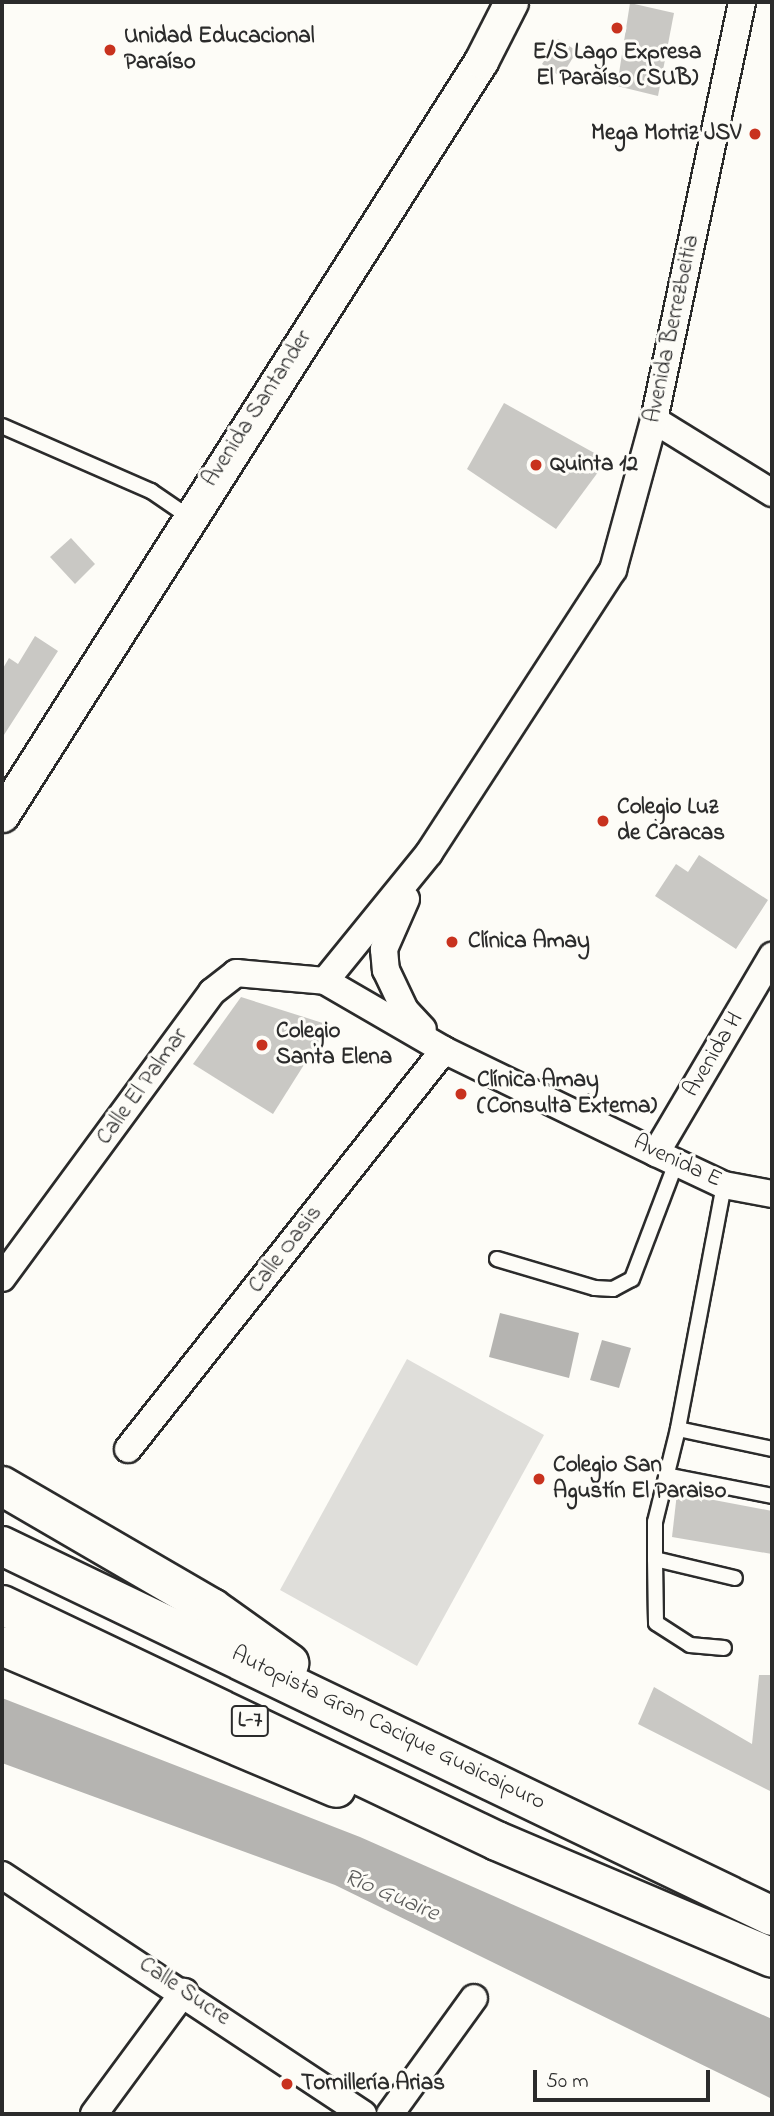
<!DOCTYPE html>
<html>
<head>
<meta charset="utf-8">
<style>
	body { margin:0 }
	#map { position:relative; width:774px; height:2116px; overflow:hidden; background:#fdfcf7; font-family:"Indie Flower",sans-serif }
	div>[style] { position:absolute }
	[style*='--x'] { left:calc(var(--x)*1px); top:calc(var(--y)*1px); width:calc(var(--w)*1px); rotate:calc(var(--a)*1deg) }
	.green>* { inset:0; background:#dfdeda }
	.water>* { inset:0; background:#b5b4b1 }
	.building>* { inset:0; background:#c9c8c4 }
	.roads { filter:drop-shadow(2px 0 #2b2b2b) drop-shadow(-2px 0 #2b2b2b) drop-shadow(0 2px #2b2b2b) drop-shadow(0 -2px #2b2b2b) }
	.service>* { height:14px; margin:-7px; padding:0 7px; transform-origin:7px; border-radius:7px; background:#fdfcf7 }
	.minor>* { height:26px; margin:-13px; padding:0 13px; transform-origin:13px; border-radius:13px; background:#fdfcf7 }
	.tertiary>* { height:33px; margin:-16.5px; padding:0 16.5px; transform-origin:16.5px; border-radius:16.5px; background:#fdfcf7 }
	.motorway>* { height:38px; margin:-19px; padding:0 19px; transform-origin:19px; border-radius:19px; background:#fdfcf7 }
	.dots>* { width:19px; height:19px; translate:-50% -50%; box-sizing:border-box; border:4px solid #fdfcf7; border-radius:50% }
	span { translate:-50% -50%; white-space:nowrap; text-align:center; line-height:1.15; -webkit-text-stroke:6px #fdfcf7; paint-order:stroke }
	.shield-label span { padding:2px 5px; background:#fdfcf7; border:2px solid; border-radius:5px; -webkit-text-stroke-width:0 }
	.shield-label { font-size:21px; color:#2b2b2b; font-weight:700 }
	.poi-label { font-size:23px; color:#2b2b2b; font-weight:700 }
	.left { translate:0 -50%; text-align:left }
	.right { translate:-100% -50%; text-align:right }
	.street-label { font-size:23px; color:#2b2b2b }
	.water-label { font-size:24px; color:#5b5b5a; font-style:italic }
	.frame { position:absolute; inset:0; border:4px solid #2b2b2b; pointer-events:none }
	.scale { position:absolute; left:533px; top:2070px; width:177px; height:32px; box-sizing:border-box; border:4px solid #2b2b2b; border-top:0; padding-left:9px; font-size:21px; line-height:24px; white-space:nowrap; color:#2b2b2b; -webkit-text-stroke:5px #fdfcf7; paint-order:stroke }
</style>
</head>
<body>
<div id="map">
	<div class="green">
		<i style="clip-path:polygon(407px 1359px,544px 1435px,417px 1666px,280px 1590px)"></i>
	</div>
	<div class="water">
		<i style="clip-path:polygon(500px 1313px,579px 1333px,569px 1378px,489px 1357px)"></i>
		<i style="clip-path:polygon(602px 1340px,631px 1348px,619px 1388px,590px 1380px)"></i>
		<i style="clip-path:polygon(2px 1698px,360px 1837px,772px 2019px,772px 2099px,335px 1885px,2px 1763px)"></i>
	</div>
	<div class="building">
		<i style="clip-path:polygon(630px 3px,674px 13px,658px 96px,617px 86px)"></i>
		<i style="clip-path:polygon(558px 39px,577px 51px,561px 77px,542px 64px)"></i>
		<i style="clip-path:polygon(504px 403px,607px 460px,556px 529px,467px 469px)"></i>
		<i style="clip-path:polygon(71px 538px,95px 564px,75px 584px,50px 557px)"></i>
		<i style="clip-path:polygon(35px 636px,58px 651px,2px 738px,2px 670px,9px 658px,18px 664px)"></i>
		<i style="clip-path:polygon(699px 855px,768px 900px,736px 949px,655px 896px,676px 864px,688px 872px)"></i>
		<i style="clip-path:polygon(241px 997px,329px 1025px,273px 1114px,193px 1064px)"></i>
		<i style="clip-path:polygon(677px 1493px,772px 1511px,772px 1554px,672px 1537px)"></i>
		<i style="clip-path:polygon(759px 1675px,772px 1675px,772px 1792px,638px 1724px,654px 1687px,752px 1744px)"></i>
	</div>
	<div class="roads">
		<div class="service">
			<i style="--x:2;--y:426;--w:163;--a:23.6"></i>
			<i style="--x:151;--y:491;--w:46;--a:34.4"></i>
			<i style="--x:724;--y:1185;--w:248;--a:100.7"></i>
			<i style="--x:678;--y:1429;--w:96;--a:12"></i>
			<i style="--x:497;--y:1259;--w:102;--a:16.5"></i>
			<i style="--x:595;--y:1288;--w:18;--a:3"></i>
			<i style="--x:613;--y:1289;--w:21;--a:-28"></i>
			<i style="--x:632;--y:1279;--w:124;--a:-69.2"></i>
			<i style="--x:678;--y:1429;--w:96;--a:103.9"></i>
			<i style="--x:655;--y:1522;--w:37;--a:90"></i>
			<i style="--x:655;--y:1559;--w:82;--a:13.4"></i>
			<i style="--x:666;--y:1475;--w:108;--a:11.2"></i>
			<i style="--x:655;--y:1559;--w:64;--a:89.1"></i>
			<i style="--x:656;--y:1623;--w:40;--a:32.9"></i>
			<i style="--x:690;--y:1645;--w:34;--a:5"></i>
		</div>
		<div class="minor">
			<i style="--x:654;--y:420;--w:139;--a:31.7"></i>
			<i style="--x:406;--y:899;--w:55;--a:113.7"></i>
			<i style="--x:384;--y:949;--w:21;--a:85"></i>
			<i style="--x:386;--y:970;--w:44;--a:64.6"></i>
			<i style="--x:405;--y:1010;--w:26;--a:47"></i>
			<i style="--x:325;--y:981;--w:165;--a:-50.9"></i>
			<i style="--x:429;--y:853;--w:338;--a:-57"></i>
			<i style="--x:613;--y:570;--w:156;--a:-74.7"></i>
			<i style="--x:654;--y:420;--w:427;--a:-78.1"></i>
			<i style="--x:656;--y:1153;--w:229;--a:-59.5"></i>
			<i style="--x:2;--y:1278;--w:355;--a:-53.7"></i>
			<i style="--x:212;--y:992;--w:31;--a:-38"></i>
			<i style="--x:236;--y:973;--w:89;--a:5.1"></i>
			<i style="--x:325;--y:981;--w:138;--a:30.1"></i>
			<i style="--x:444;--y:1050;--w:236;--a:25.9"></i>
			<i style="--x:656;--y:1153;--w:75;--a:25.2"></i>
			<i style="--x:724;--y:1185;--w:49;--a:10.6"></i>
			<i style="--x:128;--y:1449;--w:509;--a:-51.62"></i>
			<i style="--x:2;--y:1875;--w:433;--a:33.5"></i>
			<i style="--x:94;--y:2114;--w:152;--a:-53.6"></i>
			<i style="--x:390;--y:2114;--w:143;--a:-54.1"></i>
		</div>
		<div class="tertiary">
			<i style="--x:2;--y:815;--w:893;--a:-57.57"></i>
			<i style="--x:481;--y:61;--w:66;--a:-63"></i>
		</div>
		<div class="motorway">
			<i style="--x:2;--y:1486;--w:243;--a:30.2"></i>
			<i style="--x:212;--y:1608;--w:95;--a:35.5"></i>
			<i style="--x:2;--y:1546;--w:854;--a:25.67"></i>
			<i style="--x:2;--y:1605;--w:548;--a:25.49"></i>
			<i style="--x:497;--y:1841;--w:299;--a:23"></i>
			<i style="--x:2;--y:1646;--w:363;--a:23"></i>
		</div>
	</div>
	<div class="dots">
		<i style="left:617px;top:28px;background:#c8321e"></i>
		<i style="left:110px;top:50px;background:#c8321e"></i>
		<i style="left:755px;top:134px;background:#c8321e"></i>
		<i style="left:536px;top:465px;background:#c8321e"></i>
		<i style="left:603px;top:821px;background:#c8321e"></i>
		<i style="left:452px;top:942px;background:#c8321e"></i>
		<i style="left:262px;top:1045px;background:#c8321e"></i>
		<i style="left:461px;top:1094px;background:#c8321e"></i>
		<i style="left:539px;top:1479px;background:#c8321e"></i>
		<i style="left:287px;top:2084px;background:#c8321e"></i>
	</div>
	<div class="shield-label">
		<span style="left:250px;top:1721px">L-7</span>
	</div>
	<div class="poi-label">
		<span class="left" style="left:124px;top:50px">Unidad Educacional<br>Paraíso</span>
		<span style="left:617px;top:66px">E/S Lago Expresa<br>El Paraíso (SUB)</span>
		<span class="right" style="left:741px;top:134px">Mega Motriz JSV</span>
		<span class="left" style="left:550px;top:465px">Quinta 12</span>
		<span class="left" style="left:617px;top:821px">Colegio Luz<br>de Caracas</span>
		<span class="left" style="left:468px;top:942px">Clínica Amay</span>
		<span class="left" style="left:276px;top:1045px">Colegio<br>Santa Elena</span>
		<span class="left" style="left:477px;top:1094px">Clínica Amay<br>(Consulta Externa)</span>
		<span class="left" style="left:553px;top:1479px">Colegio San<br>Agustín El Paraiso</span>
		<span class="left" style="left:301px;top:2084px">Tornillería Arias</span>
	</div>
	<div class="street-label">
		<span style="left:673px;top:329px;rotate:-78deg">Avenida Berrezbeitia</span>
		<span style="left:258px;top:409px;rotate:-57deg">Avenida Santander</span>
		<span style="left:714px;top:1055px;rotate:-59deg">Avenida H</span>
		<span style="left:143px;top:1087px;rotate:-54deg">Calle El Palmar</span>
		<span style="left:677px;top:1162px;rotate:25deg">Avenida E</span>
		<span style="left:286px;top:1250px;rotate:-52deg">Calle Oasis</span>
		<span style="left:388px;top:1729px;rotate:26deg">Autopista Gran Cacique Guaicaipuro</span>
		<span style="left:184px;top:1992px;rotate:34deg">Calle Sucre</span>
	</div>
	<div class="water-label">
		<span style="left:391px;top:1896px;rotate:23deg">Río Guaire</span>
	</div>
	<div class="frame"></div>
	<div class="scale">50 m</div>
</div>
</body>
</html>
